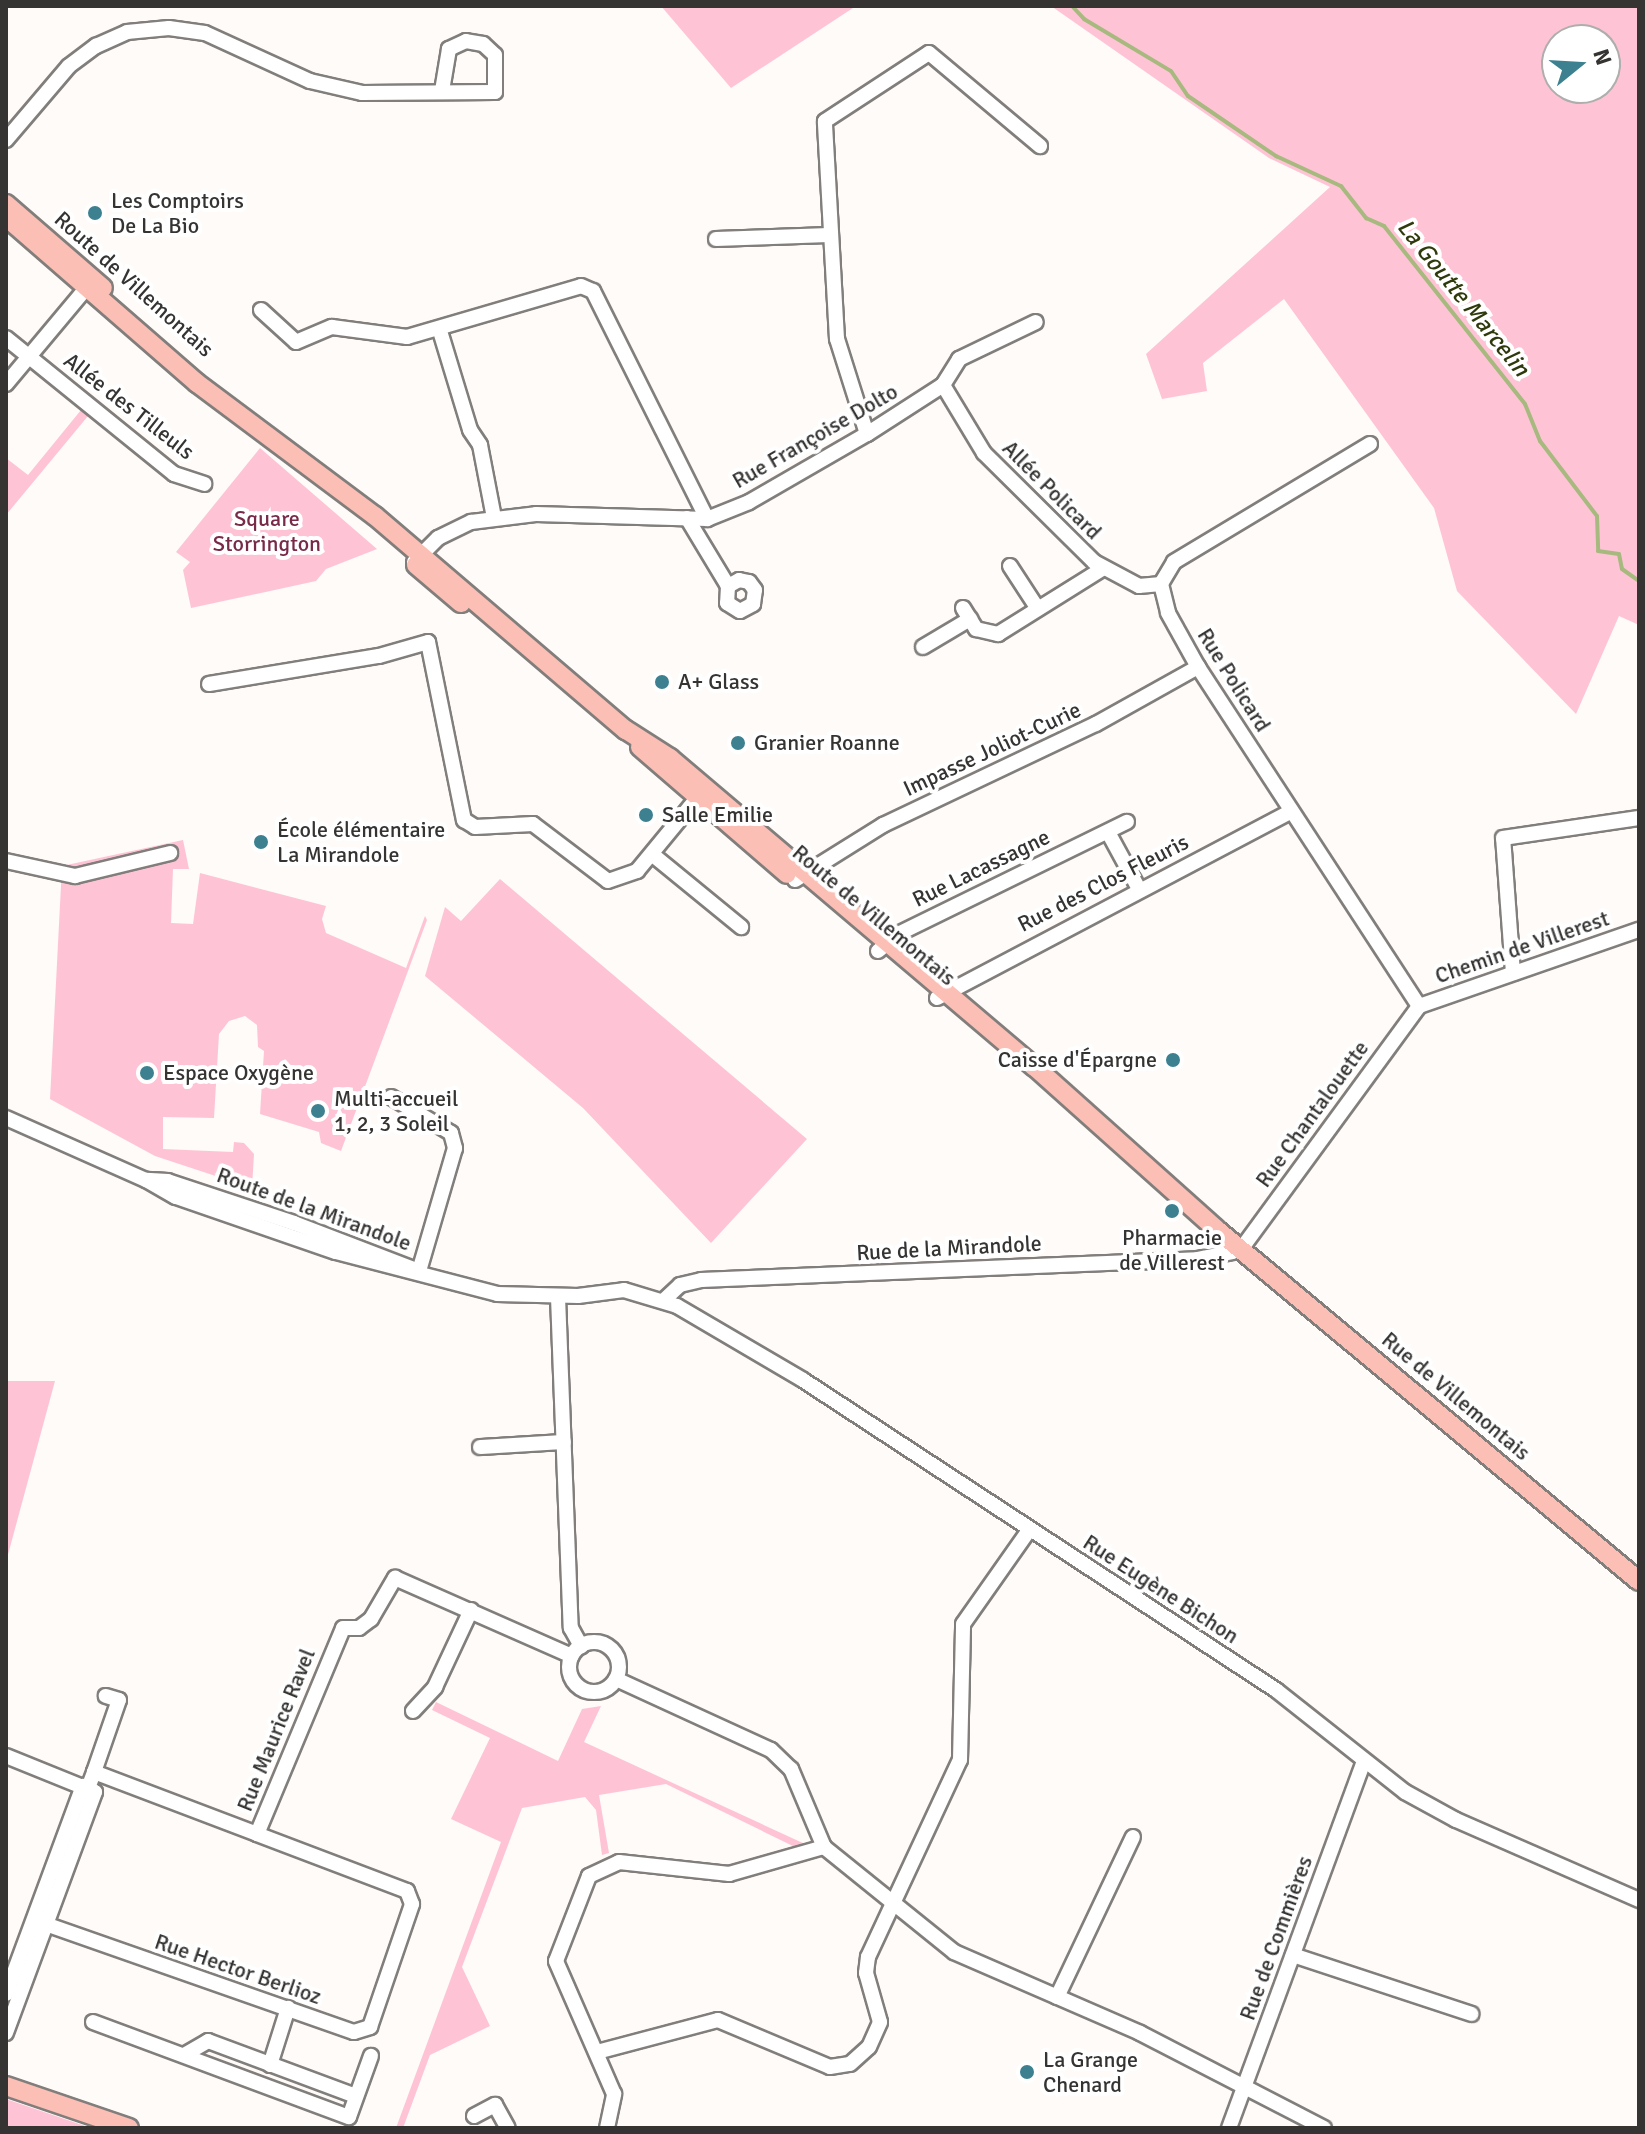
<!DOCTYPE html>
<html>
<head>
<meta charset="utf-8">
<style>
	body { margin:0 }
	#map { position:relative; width:1645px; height:2134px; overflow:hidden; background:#fefbf9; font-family:Signika,sans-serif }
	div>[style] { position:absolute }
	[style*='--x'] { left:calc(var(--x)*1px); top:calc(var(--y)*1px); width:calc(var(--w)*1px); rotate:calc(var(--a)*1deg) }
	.green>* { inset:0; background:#fec4d6 }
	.stream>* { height:4px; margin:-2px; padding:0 2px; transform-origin:2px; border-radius:2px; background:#a7b97e }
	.roads { filter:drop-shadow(2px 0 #817e7c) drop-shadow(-2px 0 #817e7c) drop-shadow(0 2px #817e7c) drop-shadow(0 -2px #817e7c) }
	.minor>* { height:14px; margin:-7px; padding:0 7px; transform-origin:7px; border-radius:7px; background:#fff }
	.minor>.ring { margin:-7px; padding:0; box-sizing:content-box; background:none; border:14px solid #fff; border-radius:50% }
	.major>* { height:18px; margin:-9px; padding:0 9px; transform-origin:9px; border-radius:9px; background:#fbbfb5 }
	.dots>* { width:22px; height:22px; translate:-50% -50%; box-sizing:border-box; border:4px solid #fff; border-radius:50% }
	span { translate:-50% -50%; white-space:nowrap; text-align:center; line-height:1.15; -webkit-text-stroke:8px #fff; paint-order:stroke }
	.poi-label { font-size:22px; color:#353433 }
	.left { translate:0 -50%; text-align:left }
	.right { translate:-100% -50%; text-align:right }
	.street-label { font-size:22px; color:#353433 }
	.park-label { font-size:22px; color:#782a49 }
	.water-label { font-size:24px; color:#2f3a0c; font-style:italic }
	.frame { position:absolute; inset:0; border:8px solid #353433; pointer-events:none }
	.north { position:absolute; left:1541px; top:24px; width:80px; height:80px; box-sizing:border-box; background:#fff; border:2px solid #aeaead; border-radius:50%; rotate:72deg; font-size:22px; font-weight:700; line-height:32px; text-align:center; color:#353433 }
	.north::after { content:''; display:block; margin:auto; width:28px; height:36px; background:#3d8190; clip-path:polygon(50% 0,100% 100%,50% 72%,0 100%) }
</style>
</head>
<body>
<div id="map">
	<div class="green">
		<i style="clip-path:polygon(661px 6px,856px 6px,731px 88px)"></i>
		<i style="clip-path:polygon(evenodd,1051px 6px,1639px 6px,1639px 625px,1619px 616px,1576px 714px,1457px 591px,1434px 508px,1284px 299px,1203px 363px,1207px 391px,1162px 399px,1146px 354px,1330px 187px,1269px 158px,1051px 6px,1557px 40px,1605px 40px,1605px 88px,1557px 88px,1557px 40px)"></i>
		<i style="clip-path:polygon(81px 410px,88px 416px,6px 515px,6px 458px,28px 475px)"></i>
		<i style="clip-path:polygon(260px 448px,377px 549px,326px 569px,316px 581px,191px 608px,183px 570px,190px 562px,176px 552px)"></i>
		<i style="clip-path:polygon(183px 840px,189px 869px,173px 869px,171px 923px,193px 924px,200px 873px,326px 906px,322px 919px,326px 933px,406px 968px,425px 916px,427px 920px,341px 1151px,321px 1143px,319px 1132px,260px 1114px,264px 1051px,258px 1047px,257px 1025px,245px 1016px,229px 1021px,219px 1034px,214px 1118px,163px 1117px,163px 1149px,233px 1152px,234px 1142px,244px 1143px,254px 1154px,252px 1188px,155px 1156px,50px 1099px,62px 866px)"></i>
		<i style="clip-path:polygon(500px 879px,807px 1139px,711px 1243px,583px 1108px,425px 976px,445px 907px,461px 921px)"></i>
		<i style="clip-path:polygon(6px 1381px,55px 1381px,6px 1562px)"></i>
		<i style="clip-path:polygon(436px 1702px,558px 1761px,582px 1709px,601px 1706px,584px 1742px,805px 1844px,795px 1847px,666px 1784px,599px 1795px,609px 1853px,602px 1855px,596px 1810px,585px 1797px,522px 1808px,462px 1967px,490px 2026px,430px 2055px,403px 2128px,396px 2128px,501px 1842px,451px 1819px,490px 1738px,432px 1710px)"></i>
		<i style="clip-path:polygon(6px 2099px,91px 2128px,6px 2128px)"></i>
	</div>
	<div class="stream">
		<i style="--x:1072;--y:6;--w:18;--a:47"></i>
		<i style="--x:1084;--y:19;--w:101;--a:30.9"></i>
		<i style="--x:1171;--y:71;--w:30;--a:56"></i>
		<i style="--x:1188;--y:96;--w:107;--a:34.3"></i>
		<i style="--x:1276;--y:156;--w:72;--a:24.8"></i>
		<i style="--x:1341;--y:186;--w:41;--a:52"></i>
		<i style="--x:1366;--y:218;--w:20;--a:24"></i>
		<i style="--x:1384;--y:226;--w:227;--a:51.6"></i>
		<i style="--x:1525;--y:404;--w:40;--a:68"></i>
		<i style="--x:1540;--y:441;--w:94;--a:52.8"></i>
		<i style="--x:1597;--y:516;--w:35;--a:88"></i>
		<i style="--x:1598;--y:551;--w:21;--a:8"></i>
		<i style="--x:1619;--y:554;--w:15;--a:79"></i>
		<i style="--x:1622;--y:569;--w:21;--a:35"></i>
	</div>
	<div class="roads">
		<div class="minor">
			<i style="--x:6;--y:140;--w:97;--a:-49.6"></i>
			<i style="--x:69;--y:66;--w:34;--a:-37"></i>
			<i style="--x:96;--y:46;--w:34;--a:-24"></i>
			<i style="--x:127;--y:32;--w:42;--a:-5.4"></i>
			<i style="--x:169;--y:28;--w:36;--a:8"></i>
			<i style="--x:205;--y:33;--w:115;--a:24.6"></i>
			<i style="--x:310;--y:81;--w:53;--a:13"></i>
			<i style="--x:362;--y:93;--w:133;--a:-0.4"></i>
			<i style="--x:495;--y:92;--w:37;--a:-90"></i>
			<i style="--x:495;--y:55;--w:16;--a:-137"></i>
			<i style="--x:483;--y:44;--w:17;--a:-170"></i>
			<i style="--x:466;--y:41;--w:19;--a:155"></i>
			<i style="--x:449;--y:49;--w:43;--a:99.5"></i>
			<i style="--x:716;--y:239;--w:113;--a:-2"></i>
			<i style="--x:261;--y:310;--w:47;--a:42.4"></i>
			<i style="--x:296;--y:342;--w:39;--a:-23"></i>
			<i style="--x:332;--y:327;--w:76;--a:7.6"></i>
			<i style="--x:407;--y:337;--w:181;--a:-16.3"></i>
			<i style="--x:581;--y:286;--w:13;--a:23"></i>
			<i style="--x:593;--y:291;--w:255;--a:63.4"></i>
			<i style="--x:440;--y:331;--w:103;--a:73.1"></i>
			<i style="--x:470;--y:430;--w:18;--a:56"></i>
			<i style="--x:480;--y:445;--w:74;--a:79.1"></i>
			<i style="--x:6;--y:338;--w:216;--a:39"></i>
			<i style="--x:174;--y:474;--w:32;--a:18"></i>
			<i style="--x:6;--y:384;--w:136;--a:-50.1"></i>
			<i style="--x:943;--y:385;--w:79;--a:58.9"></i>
			<i style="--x:984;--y:453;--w:155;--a:44.7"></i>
			<i style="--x:1094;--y:562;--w:51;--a:28.1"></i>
			<i style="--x:1139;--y:586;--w:22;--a:-5"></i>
			<i style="--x:867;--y:434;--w:100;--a:-107.5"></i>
			<i style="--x:837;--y:339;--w:218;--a:-93.2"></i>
			<i style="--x:825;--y:121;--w:124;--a:-33.2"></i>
			<i style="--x:929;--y:53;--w:145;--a:40"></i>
			<i style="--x:1370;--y:444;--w:229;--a:149"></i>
			<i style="--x:1174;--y:562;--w:26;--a:121"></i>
			<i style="--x:1161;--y:584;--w:30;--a:76"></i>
			<i style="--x:1168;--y:613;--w:62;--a:60.9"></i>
			<i style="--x:1198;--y:667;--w:405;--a:56.9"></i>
			<i style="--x:687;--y:518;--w:79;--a:58.9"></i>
			<i style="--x:728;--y:586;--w:17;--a:93"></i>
			<i style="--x:727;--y:603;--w:15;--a:32"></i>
			<i style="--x:740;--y:611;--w:15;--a:-28"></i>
			<i style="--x:753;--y:604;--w:14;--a:-82"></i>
			<i style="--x:755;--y:590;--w:10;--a:-127"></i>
			<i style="--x:749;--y:582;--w:10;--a:-169"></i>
			<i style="--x:739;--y:580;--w:13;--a:151"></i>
			<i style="--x:414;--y:562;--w:34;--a:-45"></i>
			<i style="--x:438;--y:538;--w:37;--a:-26"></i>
			<i style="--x:471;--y:522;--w:65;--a:-7"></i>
			<i style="--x:536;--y:514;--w:171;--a:1.7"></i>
			<i style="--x:707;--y:519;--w:45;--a:-22"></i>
			<i style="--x:749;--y:502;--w:136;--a:-30"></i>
			<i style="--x:867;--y:434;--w:90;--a:-32.8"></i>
			<i style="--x:943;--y:385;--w:31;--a:-58"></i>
			<i style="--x:959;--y:359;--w:85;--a:-25.7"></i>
			<i style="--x:1010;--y:566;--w:51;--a:56.9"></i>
			<i style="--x:963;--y:608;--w:25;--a:58"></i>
			<i style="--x:976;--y:629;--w:23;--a:13"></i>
			<i style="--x:998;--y:634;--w:123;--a:-32"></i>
			<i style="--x:923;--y:647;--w:55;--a:-30.8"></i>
			<i style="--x:209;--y:684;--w:172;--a:-9.4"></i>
			<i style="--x:379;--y:656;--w:51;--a:-15.9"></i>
			<i style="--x:428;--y:642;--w:182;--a:78.6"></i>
			<i style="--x:464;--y:820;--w:13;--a:32"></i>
			<i style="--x:475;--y:827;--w:58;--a:-3"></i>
			<i style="--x:533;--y:824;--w:94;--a:37.2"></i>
			<i style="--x:608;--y:881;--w:31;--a:-19"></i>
			<i style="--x:637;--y:871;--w:104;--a:-50.5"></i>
			<i style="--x:1108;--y:832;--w:65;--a:61.5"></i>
			<i style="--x:653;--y:855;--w:114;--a:39.3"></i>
			<i style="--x:6;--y:861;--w:71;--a:12.3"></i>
			<i style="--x:75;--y:876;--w:98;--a:-13.6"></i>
			<i style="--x:795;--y:880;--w:104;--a:-32"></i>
			<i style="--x:883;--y:825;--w:236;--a:-25.4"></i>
			<i style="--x:1096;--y:724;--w:117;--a:-29.2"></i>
			<i style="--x:878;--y:951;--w:26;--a:-40"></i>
			<i style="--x:898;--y:934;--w:255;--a:-26.1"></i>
			<i style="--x:1513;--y:973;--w:135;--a:-94.2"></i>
			<i style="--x:1503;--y:838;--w:137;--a:-8.4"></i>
			<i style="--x:937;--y:998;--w:400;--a:-27.8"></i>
			<i style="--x:391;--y:1097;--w:70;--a:31"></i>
			<i style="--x:451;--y:1133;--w:16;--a:75"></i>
			<i style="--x:455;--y:1148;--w:128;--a:106.3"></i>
			<i style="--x:6;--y:1118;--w:153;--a:23.9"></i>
			<i style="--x:419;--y:1271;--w:134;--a:-159"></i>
			<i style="--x:294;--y:1223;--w:133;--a:-161.6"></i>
			<i style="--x:168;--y:1181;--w:22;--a:-177"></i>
			<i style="--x:146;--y:1180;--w:34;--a:30"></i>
			<i style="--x:176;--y:1197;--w:169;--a:19"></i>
			<i style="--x:336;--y:1252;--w:166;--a:14.6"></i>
			<i style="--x:497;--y:1294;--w:81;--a:1.4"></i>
			<i style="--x:578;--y:1296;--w:46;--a:-7.4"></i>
			<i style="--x:624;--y:1290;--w:55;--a:16.8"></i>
			<i style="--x:677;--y:1306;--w:146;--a:30.4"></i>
			<i style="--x:803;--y:1380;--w:566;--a:33.24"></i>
			<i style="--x:1276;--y:1690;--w:164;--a:38.3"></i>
			<i style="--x:1405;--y:1792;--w:58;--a:28.8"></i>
			<i style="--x:1456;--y:1820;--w:200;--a:23.6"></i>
			<i style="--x:558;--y:1297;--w:331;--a:87.8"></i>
			<i style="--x:571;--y:1628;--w:21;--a:61"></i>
			<i style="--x:664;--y:1300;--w:22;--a:-43"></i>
			<i style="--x:680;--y:1285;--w:22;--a:-13"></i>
			<i style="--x:701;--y:1280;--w:496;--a:-2.4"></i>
			<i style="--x:1197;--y:1259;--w:36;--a:-11"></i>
			<i style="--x:1232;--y:1252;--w:11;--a:-22"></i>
			<i style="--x:1242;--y:1248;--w:300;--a:-53.8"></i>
			<i style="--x:1419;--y:1006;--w:233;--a:-19.1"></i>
			<i style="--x:480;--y:1447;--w:84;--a:-3.4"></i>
			<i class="ring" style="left:569px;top:1642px;width:36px;height:36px"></i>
			<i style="--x:616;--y:1679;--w:170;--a:24.6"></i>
			<i style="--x:771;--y:1750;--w:28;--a:44"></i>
			<i style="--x:791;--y:1769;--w:85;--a:67.1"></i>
			<i style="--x:824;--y:1847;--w:167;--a:38.9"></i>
			<i style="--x:954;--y:1952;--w:203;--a:23.5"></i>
			<i style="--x:1140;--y:2033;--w:207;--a:27.3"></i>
			<i style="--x:413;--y:1711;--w:33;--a:-47"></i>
			<i style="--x:435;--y:1687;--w:85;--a:-64.9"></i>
			<i style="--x:6;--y:1756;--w:96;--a:22"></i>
			<i style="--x:95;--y:1792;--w:257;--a:110.3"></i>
			<i style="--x:94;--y:1772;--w:76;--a:-70.9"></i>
			<i style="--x:119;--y:1700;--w:14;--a:-163"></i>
			<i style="--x:88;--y:1788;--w:17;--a:-69"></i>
			<i style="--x:94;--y:1772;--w:174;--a:20.8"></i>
			<i style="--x:257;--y:1834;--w:223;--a:-67.3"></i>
			<i style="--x:343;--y:1628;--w:16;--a:0"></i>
			<i style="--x:359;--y:1628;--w:15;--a:-37"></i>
			<i style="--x:371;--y:1619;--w:48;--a:-59.7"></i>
			<i style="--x:395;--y:1578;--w:193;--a:23.8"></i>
			<i style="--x:34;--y:1920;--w:339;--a:19.3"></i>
			<i style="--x:354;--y:2032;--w:17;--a:-17"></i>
			<i style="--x:370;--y:2027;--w:130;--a:-71.1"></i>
			<i style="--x:412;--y:1904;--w:14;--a:-111"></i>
			<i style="--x:407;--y:1891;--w:160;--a:-159.2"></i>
			<i style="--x:1293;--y:1955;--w:188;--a:18.3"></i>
			<i style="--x:6;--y:1994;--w:222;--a:-69.7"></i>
			<i style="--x:1057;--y:1997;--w:177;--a:-64.6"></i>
			<i style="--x:93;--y:2022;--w:273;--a:20.4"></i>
			<i style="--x:349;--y:2117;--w:65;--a:-70.2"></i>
			<i style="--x:597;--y:2052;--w:125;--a:-14.8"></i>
			<i style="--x:718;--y:2020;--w:121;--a:22.8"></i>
			<i style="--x:830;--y:2067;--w:20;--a:-9"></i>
			<i style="--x:850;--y:2064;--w:25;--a:-42"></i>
			<i style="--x:869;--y:2047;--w:27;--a:-66"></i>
			<i style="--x:880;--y:2022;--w:51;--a:-105.9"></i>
			<i style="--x:866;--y:1973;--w:16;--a:-83"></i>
			<i style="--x:868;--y:1957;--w:217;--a:-65"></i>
			<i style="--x:960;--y:1760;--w:136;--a:-88.7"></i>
			<i style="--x:963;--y:1624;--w:115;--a:-54.9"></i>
			<i style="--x:184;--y:2055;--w:28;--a:-30"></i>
			<i style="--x:208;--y:2041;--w:158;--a:20.4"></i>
			<i style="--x:270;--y:2065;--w:60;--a:-72.5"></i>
			<i style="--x:474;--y:2116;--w:24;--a:-28"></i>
			<i style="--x:495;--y:2105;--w:26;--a:61"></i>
			<i style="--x:607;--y:2128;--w:35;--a:-78"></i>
			<i style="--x:614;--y:2094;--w:145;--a:-113.6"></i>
			<i style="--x:556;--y:1961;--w:91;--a:-68.8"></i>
			<i style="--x:589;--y:1876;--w:33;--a:-25"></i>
			<i style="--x:619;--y:1862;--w:111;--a:6.2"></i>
			<i style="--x:729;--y:1874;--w:99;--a:-15.9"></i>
			<i style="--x:1229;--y:2128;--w:390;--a:-69.8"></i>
		</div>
		<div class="major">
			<i style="--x:6;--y:204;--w:128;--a:40.9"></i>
			<i style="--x:6;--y:217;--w:253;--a:41"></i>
			<i style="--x:197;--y:383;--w:222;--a:36.8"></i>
			<i style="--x:375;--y:516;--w:330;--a:40.5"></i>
			<i style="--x:626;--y:730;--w:52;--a:32.5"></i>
			<i style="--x:670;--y:758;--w:478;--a:40.3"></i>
			<i style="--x:1035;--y:1067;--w:243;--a:41.8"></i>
			<i style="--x:1216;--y:1229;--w:550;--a:39.77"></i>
			<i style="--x:416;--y:565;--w:59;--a:40.2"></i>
			<i style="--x:640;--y:747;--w:194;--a:40.8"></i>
			<i style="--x:6;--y:2086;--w:130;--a:18.9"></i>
		</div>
	</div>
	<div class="dots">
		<i style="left:95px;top:213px;background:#3d8190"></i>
		<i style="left:662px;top:682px;background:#3d8190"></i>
		<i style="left:738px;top:743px;background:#3d8190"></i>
		<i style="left:646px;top:815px;background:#3d8190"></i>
		<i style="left:261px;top:842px;background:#3d8190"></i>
		<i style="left:1173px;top:1060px;background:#3d8190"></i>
		<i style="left:147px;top:1073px;background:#3d8190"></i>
		<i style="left:318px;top:1111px;background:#3d8190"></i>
		<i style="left:1172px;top:1211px;background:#3d8190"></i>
		<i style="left:1027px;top:2072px;background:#3d8190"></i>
	</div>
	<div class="poi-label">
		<span class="left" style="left:111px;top:213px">Les Comptoirs<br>De La Bio</span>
		<span class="left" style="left:678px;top:682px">A+ Glass</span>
		<span class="left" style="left:754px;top:743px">Granier Roanne</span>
		<span class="left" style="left:662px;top:815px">Salle Emilie</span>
		<span class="left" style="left:277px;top:842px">École élémentaire<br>La Mirandole</span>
		<span class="right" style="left:1157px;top:1060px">Caisse d'Épargne</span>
		<span class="left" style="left:163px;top:1073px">Espace Oxygène</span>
		<span class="left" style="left:334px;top:1111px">Multi-accueil<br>1, 2, 3 Soleil</span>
		<span style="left:1172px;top:1250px">Pharmacie<br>de Villerest</span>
		<span class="left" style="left:1043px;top:2072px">La Grange<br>Chenard</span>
	</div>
	<div class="street-label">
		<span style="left:134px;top:284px;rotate:42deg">Route de Villemontais</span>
		<span style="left:129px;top:406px;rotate:38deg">Allée des Tilleuls</span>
		<span style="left:815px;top:436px;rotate:-30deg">Rue Françoise Dolto</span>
		<span style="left:1052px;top:490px;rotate:45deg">Allée Policard</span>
		<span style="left:1234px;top:680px;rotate:58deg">Rue Policard</span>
		<span style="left:992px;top:749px;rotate:-25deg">Impasse Joliot-Curie</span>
		<span style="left:981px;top:868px;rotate:-26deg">Rue Lacassagne</span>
		<span style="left:1103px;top:883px;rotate:-27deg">Rue des Clos Fleuris</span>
		<span style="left:874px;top:915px;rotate:40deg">Route de Villemontais</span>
		<span style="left:1522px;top:947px;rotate:-19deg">Chemin de Villerest</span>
		<span style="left:1312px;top:1114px;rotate:-54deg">Rue Chantalouette</span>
		<span style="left:314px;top:1209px;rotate:20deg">Route de la Mirandole</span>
		<span style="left:949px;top:1248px;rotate:-3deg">Rue de la Mirandole</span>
		<span style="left:1456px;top:1396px;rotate:40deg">Rue de Villemontais</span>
		<span style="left:1161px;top:1589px;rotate:33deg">Rue Eugène Bichon</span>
		<span style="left:276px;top:1730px;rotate:-68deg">Rue Maurice Ravel</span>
		<span style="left:1276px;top:1938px;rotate:-70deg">Rue de Commières</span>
		<span style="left:238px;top:1969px;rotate:19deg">Rue Hector Berlioz</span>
	</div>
	<div class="park-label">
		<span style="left:267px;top:531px">Square<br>Storrington</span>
	</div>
	<div class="water-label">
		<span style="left:1463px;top:298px;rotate:51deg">La Goutte Marcelin</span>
	</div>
	<div class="frame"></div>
	<div class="north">N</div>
</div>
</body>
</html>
